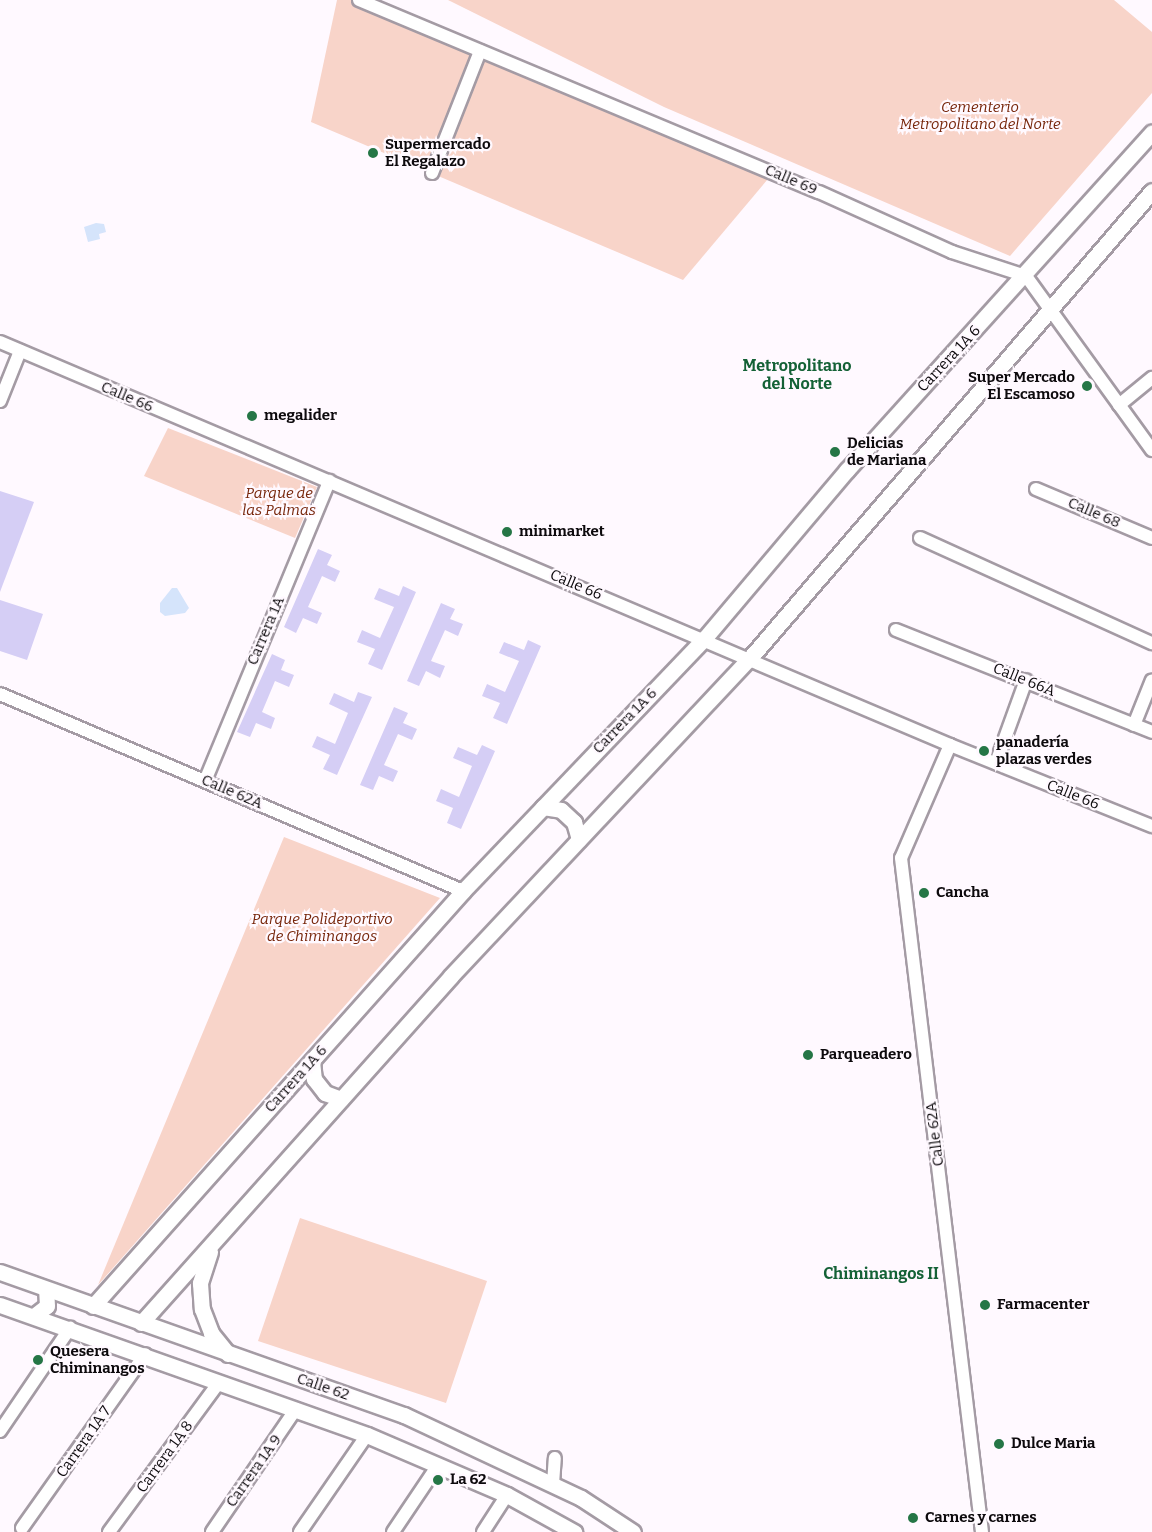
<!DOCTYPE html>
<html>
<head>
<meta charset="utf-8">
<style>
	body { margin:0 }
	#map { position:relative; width:1152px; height:1532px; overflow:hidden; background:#fff9ff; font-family:Bitter,serif }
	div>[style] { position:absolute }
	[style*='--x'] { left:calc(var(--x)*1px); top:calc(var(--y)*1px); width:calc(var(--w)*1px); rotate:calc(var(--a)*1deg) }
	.green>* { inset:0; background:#f8d4c9 }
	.water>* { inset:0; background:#d5e4fb }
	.building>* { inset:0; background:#d5cef5 }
	.roads { filter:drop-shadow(2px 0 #a49ba4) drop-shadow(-2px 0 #a49ba4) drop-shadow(0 2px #a49ba4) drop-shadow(0 -2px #a49ba4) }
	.minor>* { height:12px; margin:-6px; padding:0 6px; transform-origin:6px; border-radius:6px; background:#fff }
	.tertiary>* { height:15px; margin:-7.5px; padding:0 7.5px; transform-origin:7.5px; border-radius:7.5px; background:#fff }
	.dots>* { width:16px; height:16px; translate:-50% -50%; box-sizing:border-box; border:3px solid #fff9ff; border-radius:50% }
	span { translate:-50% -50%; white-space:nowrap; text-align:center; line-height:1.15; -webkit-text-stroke:4.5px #fff9ff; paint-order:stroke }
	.park-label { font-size:15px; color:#77260b; font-style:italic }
	.poi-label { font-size:15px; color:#0d0a0d; font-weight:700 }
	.left { translate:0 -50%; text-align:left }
	.right { translate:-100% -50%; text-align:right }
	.street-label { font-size:15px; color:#0d0a0d }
	.neighbourhood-label { font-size:16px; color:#146136; font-weight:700 }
</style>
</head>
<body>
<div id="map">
	<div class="green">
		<i style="clip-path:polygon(337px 0,359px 0,773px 173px,683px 280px,311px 122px)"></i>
		<i style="clip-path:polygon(448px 0,1114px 0,1152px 32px,1152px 93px,1010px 256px,664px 107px)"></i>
		<i style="clip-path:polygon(168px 428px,317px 487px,295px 538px,144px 476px)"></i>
		<i style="clip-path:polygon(284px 837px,440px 898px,98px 1285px)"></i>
		<i style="clip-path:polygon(300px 1218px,487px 1281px,446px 1403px,258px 1341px)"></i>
	</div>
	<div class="water">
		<i style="clip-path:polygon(96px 223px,104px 224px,106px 232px,99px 234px,100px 239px,88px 242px,84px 227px)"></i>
		<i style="clip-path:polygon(172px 588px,177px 588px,189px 608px,185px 613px,165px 616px,160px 612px,160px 603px)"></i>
	</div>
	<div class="building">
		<i style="clip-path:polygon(0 491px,34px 502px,0 592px)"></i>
		<i style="clip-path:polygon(318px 549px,332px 555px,327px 565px,340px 571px,335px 582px,322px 576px,308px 607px,322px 613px,317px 624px,303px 618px,296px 633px,284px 627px)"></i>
		<i style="clip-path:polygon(403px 586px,416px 592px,382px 670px,368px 664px,375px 649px,357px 642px,362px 630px,380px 638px,394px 607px,374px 599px,379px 588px,399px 596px)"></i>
		<i style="clip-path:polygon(0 600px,43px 614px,27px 660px,0 651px)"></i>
		<i style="clip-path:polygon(441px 603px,455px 609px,450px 619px,463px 624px,458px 636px,445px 630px,431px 661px,445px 666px,440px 678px,426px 671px,419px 686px,407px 681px)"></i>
		<i style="clip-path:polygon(528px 640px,541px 646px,507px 724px,493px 718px,500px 703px,482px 696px,487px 684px,505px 692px,519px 661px,499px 653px,504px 642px,524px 650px)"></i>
		<i style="clip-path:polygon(272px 654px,285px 660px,281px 670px,294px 675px,289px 687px,275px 681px,262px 712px,275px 718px,271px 729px,256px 723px,250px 737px,237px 732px)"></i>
		<i style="clip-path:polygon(358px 692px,372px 697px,337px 775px,323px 769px,330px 755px,312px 747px,317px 736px,335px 744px,348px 713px,329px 704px,334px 693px,354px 702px)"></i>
		<i style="clip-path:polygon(394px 707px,408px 713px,403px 723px,417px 729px,412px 740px,398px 734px,384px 765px,398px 771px,393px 782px,379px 776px,373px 790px,360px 785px)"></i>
		<i style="clip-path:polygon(482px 745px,495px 751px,461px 829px,447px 823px,453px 808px,436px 801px,441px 789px,459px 797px,472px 766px,453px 758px,458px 747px,477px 755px)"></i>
	</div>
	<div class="roads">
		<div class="minor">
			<i style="--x:359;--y:0;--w:498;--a:22.7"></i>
			<i style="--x:819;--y:192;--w:146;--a:24.3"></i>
			<i style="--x:952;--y:252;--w:78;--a:18"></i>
			<i style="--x:1026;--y:276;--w:215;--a:54.1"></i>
			<i style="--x:432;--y:173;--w:131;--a:-68.5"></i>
			<i style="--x:0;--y:342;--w:1032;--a:22.99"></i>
			<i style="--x:950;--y:745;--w:218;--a:21.9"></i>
			<i style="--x:0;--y:401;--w:54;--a:-68.2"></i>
			<i style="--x:1119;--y:405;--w:43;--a:-39.3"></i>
			<i style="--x:1036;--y:489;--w:126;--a:22.9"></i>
			<i style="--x:920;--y:538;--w:255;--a:24.4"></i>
			<i style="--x:896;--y:630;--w:276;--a:21.7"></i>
			<i style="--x:0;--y:694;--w:503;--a:23.05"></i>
			<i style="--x:1134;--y:725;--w:48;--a:-68.2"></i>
			<i style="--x:950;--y:745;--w:123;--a:113.4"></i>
			<i style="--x:901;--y:858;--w:679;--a:83.15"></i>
			<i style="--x:996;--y:763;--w:88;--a:-70.1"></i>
			<i style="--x:205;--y:781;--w:325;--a:-67.5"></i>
			<i style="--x:0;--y:1431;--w:125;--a:-55.8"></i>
			<i style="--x:553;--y:1484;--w:26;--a:-86"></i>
			<i style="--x:22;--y:1528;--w:213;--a:-54.7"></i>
			<i style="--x:109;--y:1532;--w:186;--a:-53.7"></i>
			<i style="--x:212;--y:1532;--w:149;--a:-55.7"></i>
			<i style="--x:300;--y:1532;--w:118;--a:-55.4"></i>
			<i style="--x:393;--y:1532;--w:81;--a:-56.1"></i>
			<i style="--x:483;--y:1532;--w:44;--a:-57"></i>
		</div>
		<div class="tertiary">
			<i style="--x:543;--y:807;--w:18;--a:9"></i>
			<i style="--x:561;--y:810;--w:18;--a:43"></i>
			<i style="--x:574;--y:822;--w:18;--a:74"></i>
			<i style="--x:312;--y:1061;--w:18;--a:84"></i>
			<i style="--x:314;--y:1079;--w:18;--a:52"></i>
			<i style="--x:325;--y:1093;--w:17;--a:21"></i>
			<i style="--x:210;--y:1252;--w:33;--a:108"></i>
			<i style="--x:200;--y:1283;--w:26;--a:86"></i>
			<i style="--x:202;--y:1309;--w:26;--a:69"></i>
			<i style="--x:211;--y:1333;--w:27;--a:51"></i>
			<i style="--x:0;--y:1272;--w:429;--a:19.5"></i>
			<i style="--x:404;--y:1415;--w:195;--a:25.1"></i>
			<i style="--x:581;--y:1498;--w:62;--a:33.2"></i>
			<i style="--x:0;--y:1305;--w:389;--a:19.5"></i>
			<i style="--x:367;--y:1435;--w:152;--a:23.2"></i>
			<i style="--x:507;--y:1495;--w:77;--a:28.9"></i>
			<i style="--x:93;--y:1306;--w:556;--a:-48.28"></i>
			<i style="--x:463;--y:891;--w:349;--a:-46.3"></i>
			<i style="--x:704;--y:639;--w:221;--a:-49.8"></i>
			<i style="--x:847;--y:470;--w:455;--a:-47.9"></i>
			<i style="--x:34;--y:1316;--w:16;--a:-38"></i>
			<i style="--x:47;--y:1306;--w:17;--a:-93"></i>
			<i style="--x:141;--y:1323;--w:465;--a:-48.2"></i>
			<i style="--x:451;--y:976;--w:436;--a:-46.8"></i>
			<i style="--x:750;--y:658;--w:616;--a:-49.28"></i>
		</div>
	</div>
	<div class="dots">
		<i style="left:373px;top:153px;background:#257646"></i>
		<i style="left:1087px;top:386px;background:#257646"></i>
		<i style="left:252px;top:416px;background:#257646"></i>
		<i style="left:835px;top:452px;background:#257646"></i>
		<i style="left:507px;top:532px;background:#257646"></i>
		<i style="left:984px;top:751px;background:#257646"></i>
		<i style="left:924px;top:893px;background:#257646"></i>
		<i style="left:808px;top:1055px;background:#257646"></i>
		<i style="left:985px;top:1305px;background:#257646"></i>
		<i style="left:38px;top:1360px;background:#257646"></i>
		<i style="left:999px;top:1444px;background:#257646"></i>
		<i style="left:438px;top:1480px;background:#257646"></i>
		<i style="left:913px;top:1518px;background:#257646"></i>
	</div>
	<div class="park-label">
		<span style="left:980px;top:116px">Cementerio<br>Metropolitano del Norte</span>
		<span style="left:279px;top:502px">Parque de<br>las Palmas</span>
		<span style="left:322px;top:928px">Parque Polideportivo<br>de Chiminangos</span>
	</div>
	<div class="poi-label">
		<span class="left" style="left:385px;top:153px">Supermercado<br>El Regalazo</span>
		<span class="right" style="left:1075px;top:386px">Super Mercado<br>El Escamoso</span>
		<span class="left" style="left:264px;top:416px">megalider</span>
		<span class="left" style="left:847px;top:452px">Delicias<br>de Mariana</span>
		<span class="left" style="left:519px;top:532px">minimarket</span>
		<span class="left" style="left:996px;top:751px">panadería<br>plazas verdes</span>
		<span class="left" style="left:936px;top:893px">Cancha</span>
		<span class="left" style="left:820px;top:1055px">Parqueadero</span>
		<span class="left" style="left:997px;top:1305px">Farmacenter</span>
		<span class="left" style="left:50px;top:1360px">Quesera<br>Chiminangos</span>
		<span class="left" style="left:1011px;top:1444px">Dulce Maria</span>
		<span class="left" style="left:450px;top:1480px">La 62</span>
		<span class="left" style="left:925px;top:1518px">Carnes y carnes</span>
	</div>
	<div class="street-label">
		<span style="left:791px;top:180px;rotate:23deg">Calle 69</span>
		<span style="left:949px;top:359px;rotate:-47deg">Carrera 1A 6</span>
		<span style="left:127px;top:397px;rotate:23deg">Calle 66</span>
		<span style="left:1094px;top:513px;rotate:23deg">Calle 68</span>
		<span style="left:576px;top:585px;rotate:23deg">Calle 66</span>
		<span style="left:266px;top:631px;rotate:-67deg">Carrera 1A</span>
		<span style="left:1024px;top:680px;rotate:22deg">Calle 66A</span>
		<span style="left:625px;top:721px;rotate:-46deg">Carrera 1A 6</span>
		<span style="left:232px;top:792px;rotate:23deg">Calle 62A</span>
		<span style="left:1073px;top:795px;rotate:22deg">Calle 66</span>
		<span style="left:296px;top:1079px;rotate:-48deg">Carrera 1A 6</span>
		<span style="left:935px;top:1134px;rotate:-97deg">Calle 62A</span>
		<span style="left:323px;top:1387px;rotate:19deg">Calle 62</span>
		<span style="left:84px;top:1442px;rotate:-55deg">Carrera 1A 7</span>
		<span style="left:165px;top:1457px;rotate:-54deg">Carrera 1A 8</span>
		<span style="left:254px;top:1471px;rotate:-55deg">Carrera 1A 9</span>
	</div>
	<div class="neighbourhood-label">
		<span style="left:797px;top:375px">Metropolitano<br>del Norte</span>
		<span style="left:881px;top:1274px">Chiminangos II</span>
	</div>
</div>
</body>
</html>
